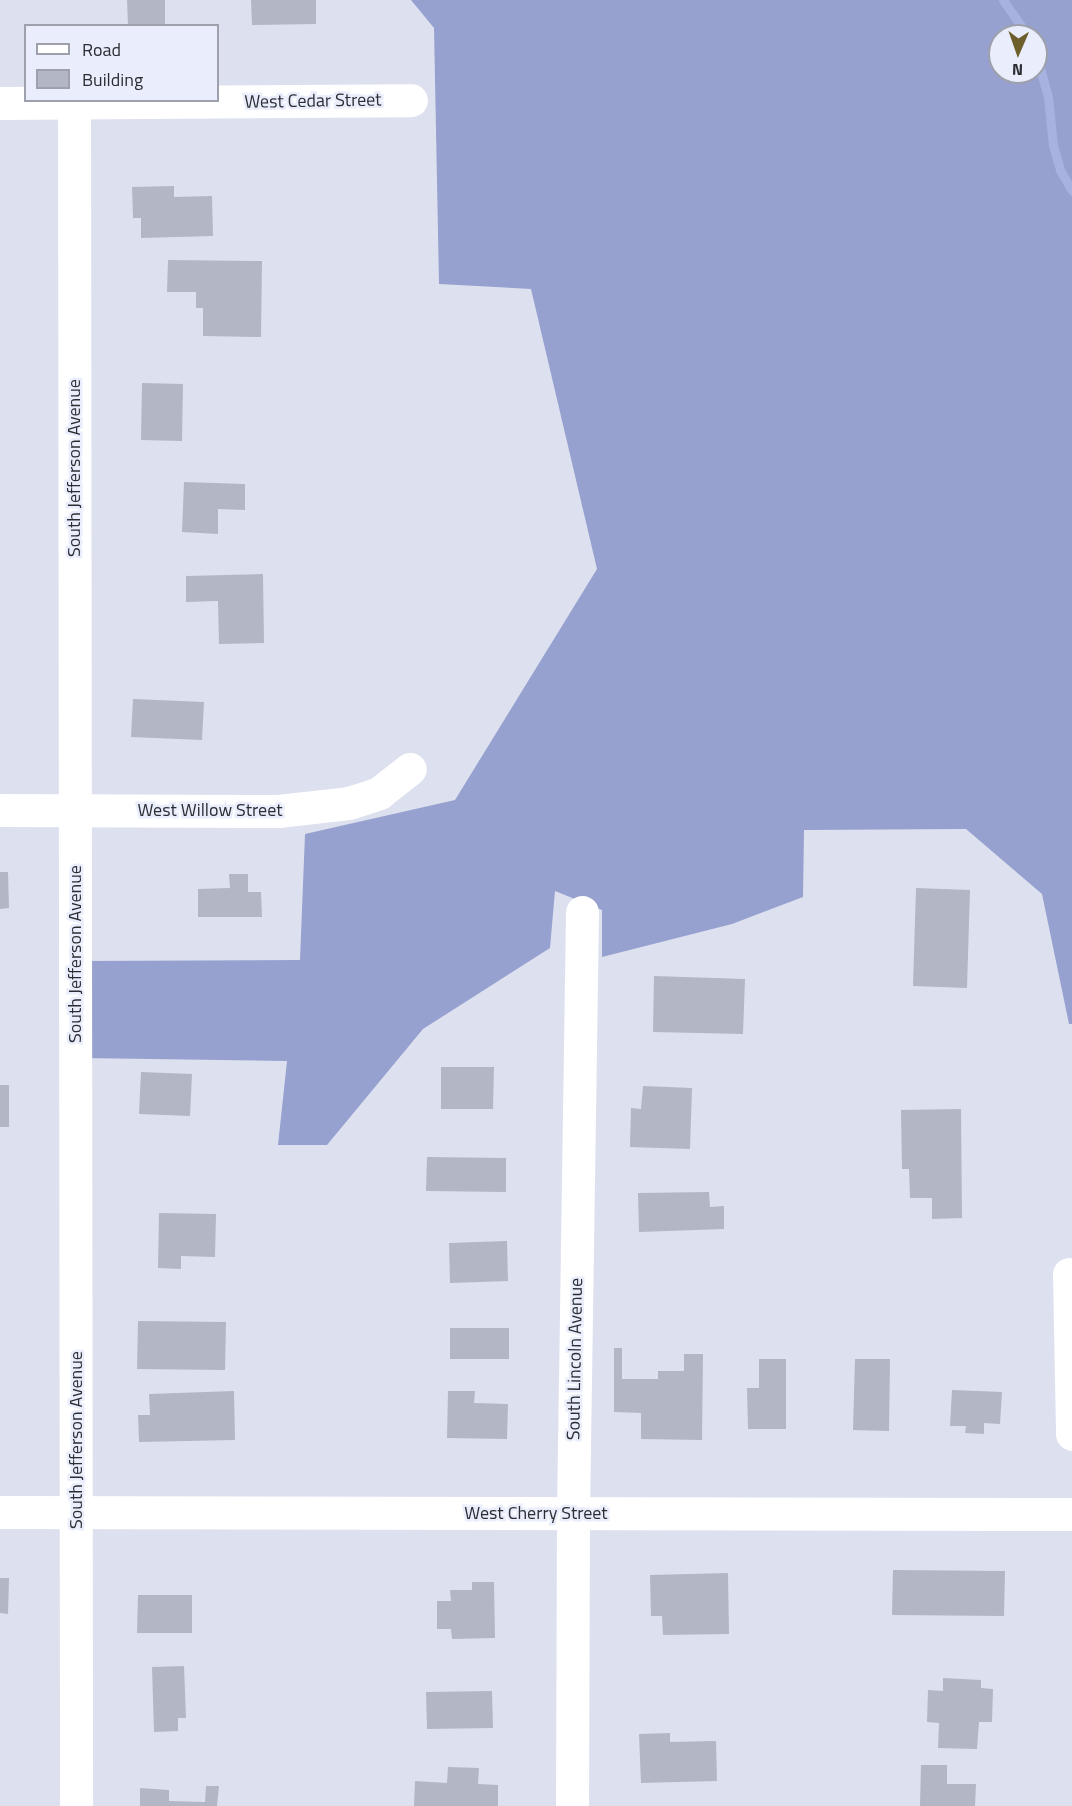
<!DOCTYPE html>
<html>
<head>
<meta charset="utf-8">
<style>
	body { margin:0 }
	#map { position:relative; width:1072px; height:1806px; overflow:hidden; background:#dde1ef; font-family:"Titillium Web",sans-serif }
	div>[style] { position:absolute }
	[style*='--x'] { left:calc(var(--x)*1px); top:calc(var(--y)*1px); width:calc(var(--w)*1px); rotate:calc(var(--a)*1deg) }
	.forest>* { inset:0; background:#96a1cf }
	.stream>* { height:9px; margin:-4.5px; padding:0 4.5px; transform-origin:4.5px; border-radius:4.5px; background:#a7b2e1 }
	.building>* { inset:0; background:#b3b6c4 }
	.minor>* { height:33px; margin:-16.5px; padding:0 16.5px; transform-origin:16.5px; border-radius:16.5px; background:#fff }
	span { translate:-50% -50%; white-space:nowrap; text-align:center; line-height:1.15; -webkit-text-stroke:5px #eaeefc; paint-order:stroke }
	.street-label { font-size:18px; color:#2c2d32 }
	.legend { position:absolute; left:24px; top:24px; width:195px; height:78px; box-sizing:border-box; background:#eaeefc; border:2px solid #9ea1ab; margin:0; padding:8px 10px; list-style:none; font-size:18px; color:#2c2d32 }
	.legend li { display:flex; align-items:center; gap:12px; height:30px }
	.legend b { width:30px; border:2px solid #9ea1ab }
	.north { position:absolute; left:988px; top:24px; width:60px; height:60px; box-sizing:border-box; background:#eaeefc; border:2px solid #9ea1ab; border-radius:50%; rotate:182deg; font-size:16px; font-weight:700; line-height:24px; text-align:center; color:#2c2d32 }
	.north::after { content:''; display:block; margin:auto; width:21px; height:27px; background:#6d5f2c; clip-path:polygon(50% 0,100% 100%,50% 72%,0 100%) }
</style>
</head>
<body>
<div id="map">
	<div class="forest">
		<i style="clip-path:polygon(evenodd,411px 0,1072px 0,1072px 1024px,1069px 1024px,1042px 894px,966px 829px,804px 830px,803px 897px,732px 924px,602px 957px,602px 910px,555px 891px,550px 948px,423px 1029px,327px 1145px,278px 1145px,287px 1061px,81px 1058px,83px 961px,300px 960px,305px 834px,455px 800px,597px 569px,531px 289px,439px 284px,434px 28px,411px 0,1000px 36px,1036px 36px,1036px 72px,1000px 72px,1000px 36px)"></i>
	</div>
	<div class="stream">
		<i style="--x:1003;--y:0;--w:44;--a:55.2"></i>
		<i style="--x:1036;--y:54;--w:45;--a:74.4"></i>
		<i style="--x:1048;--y:97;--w:48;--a:84.1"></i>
		<i style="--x:1053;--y:145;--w:26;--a:74"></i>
		<i style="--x:1060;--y:170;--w:24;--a:60"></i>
	</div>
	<div class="building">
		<i style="clip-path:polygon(127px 0,165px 0,165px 26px,128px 26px)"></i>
		<i style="clip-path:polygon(251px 0,316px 0,316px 24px,252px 25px)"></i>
		<i style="clip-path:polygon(174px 186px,174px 197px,212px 196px,213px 236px,141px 238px,141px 218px,133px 218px,132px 187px)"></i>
		<i style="clip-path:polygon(168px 260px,262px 261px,261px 337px,203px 336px,203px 308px,196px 308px,196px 292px,167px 292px)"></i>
		<i style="clip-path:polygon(142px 383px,183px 384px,182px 441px,141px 440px)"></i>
		<i style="clip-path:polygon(184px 482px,245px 484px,245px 510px,218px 509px,218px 534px,182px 532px)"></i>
		<i style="clip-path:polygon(263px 574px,264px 643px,219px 644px,218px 601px,186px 602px,186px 576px)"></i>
		<i style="clip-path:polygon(133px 699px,204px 702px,202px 740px,131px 737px)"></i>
		<i style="clip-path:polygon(0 872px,8px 872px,9px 908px,0 909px)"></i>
		<i style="clip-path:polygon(229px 874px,248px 874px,248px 892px,261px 892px,262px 917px,198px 917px,198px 889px,230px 888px)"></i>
		<i style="clip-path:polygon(916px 888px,970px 890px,967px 988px,913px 986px)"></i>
		<i style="clip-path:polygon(654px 976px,745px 979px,743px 1034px,653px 1032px)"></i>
		<i style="clip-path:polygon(441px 1067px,494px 1067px,493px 1109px,441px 1109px)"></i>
		<i style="clip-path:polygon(141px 1072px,192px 1074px,190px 1116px,139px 1114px)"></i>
		<i style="clip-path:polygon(0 1085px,9px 1085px,9px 1127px,0 1127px)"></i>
		<i style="clip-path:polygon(643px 1086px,692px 1088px,690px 1149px,630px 1147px,631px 1108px,641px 1109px)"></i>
		<i style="clip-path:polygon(961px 1109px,962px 1218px,932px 1219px,932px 1198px,910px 1198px,909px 1169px,902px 1169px,901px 1110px)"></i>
		<i style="clip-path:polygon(427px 1157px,506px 1158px,506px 1192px,426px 1191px)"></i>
		<i style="clip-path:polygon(709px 1192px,710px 1207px,724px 1206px,724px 1229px,639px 1232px,638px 1193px)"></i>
		<i style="clip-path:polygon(159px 1213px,216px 1214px,215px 1257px,181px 1256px,181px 1269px,158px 1268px)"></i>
		<i style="clip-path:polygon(507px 1241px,508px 1281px,450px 1283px,449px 1243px)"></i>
		<i style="clip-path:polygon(138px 1321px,226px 1322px,225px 1370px,137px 1369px)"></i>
		<i style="clip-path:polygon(450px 1328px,509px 1328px,509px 1359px,450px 1359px)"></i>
		<i style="clip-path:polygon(614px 1348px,622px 1348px,622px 1379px,658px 1379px,658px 1371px,684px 1371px,684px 1354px,703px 1354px,702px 1440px,641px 1439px,641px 1413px,614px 1412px)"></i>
		<i style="clip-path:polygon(759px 1359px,786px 1359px,786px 1429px,748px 1429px,747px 1388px,759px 1388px)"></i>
		<i style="clip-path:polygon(855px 1359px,890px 1359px,889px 1431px,853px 1430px)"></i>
		<i style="clip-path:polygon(952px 1390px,1002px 1392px,1000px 1424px,984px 1423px,984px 1434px,965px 1433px,966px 1426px,950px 1426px)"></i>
		<i style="clip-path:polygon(234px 1391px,235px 1440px,139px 1442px,138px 1415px,150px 1415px,149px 1394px)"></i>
		<i style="clip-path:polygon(448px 1391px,475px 1391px,474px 1403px,508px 1404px,507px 1439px,447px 1438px)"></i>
		<i style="clip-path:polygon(893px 1570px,1005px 1571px,1004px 1616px,892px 1615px)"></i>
		<i style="clip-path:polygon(728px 1573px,729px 1634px,663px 1635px,662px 1616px,651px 1616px,650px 1575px)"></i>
		<i style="clip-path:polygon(0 1578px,9px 1578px,8px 1614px,0 1613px)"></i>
		<i style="clip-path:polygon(472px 1582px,494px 1582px,495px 1638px,452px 1639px,451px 1629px,437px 1629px,437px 1601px,451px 1601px,450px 1590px,472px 1590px)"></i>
		<i style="clip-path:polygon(138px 1595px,192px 1595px,192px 1633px,137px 1633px)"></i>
		<i style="clip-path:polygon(184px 1666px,186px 1718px,178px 1718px,178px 1731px,154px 1732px,152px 1667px)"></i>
		<i style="clip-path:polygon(943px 1678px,981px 1680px,981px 1688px,993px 1689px,992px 1722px,979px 1722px,977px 1749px,938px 1748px,939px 1723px,927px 1722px,928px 1690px,943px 1691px)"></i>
		<i style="clip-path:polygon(492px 1691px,493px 1728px,427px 1729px,426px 1692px)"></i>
		<i style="clip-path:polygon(670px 1733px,670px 1742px,716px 1741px,717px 1781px,641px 1783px,639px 1734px)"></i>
		<i style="clip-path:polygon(921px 1765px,947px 1765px,947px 1784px,976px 1784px,975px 1806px,920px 1806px)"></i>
		<i style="clip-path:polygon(448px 1767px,479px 1768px,478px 1784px,498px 1785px,498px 1806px,414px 1806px,415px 1781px,447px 1783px)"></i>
		<i style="clip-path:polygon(206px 1786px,219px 1786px,217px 1806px,140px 1806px,140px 1788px,169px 1790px,169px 1801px,205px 1802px)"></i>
	</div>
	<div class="minor">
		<i style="--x:0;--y:103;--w:411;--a:-0.4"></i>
		<i style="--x:74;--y:103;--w:1703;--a:89.93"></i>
		<i style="--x:0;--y:810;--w:278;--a:0.2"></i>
		<i style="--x:278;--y:811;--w:71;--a:-6.4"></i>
		<i style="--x:349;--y:803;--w:32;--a:-18"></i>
		<i style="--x:379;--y:793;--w:39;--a:-38"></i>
		<i style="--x:1069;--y:1274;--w:160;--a:88.9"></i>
		<i style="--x:0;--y:1512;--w:1072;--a:0.11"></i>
		<i style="--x:572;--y:1806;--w:293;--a:-89.8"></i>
		<i style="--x:573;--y:1513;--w:601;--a:-89.14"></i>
	</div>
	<div class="street-label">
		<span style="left:313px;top:101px;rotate:-1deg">West Cedar Street</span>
		<span style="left:74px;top:468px;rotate:-90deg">South Jefferson Avenue</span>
		<span style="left:210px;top:810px">West Willow Street</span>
		<span style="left:75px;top:954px;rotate:-90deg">South Jefferson Avenue</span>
		<span style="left:575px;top:1359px;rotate:-89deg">South Lincoln Avenue</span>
		<span style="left:76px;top:1440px;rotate:-90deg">South Jefferson Avenue</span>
		<span style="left:536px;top:1513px">West Cherry Street</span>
	</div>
	<ul class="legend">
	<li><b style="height:8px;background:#fff"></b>Road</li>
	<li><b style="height:16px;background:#b3b6c4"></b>Building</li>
	</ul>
	<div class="north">N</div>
</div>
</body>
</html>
